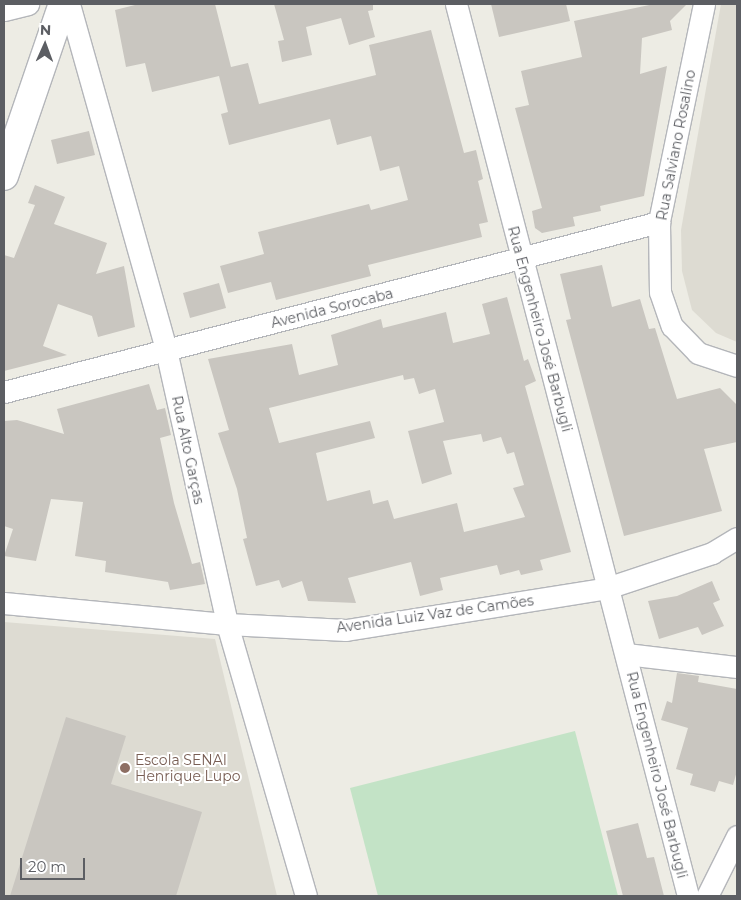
<!DOCTYPE html>
<html>
<head>
<meta charset="utf-8">
<style>
	body { margin:0 }
	#map { position:relative; width:741px; height:900px; overflow:hidden; background:#edece4; font-family:Montserrat,sans-serif }
	div>[style] { position:absolute }
	[style*='--x'] { left:calc(var(--x)*1px); top:calc(var(--y)*1px); width:calc(var(--w)*1px); rotate:calc(var(--a)*1deg) }
	.education>* { inset:0; background:#dddbd2 }
	.green>* { inset:0; background:#c3e3c6 }
	.building>* { inset:0; background:#c9c6c0 }
	.roads { filter:drop-shadow(1px 0 #b4b6ba) drop-shadow(-1px 0 #b4b6ba) drop-shadow(0 1px #b4b6ba) drop-shadow(0 -1px #b4b6ba) }
	.minor>* { height:21px; margin:-10.5px; padding:0 10.5px; transform-origin:10.5px; border-radius:10.5px; background:#fff }
	.secondary>* { height:28px; margin:-14px; padding:0 14px; transform-origin:14px; border-radius:14px; background:#fff }
	.dots>* { width:14px; height:14px; translate:-50% -50%; box-sizing:border-box; border:2px solid #fff; border-radius:50% }
	span { translate:-50% -50%; white-space:nowrap; text-align:center; line-height:1.15; -webkit-text-stroke:4px #fff; paint-order:stroke }
	.street-label { font-size:14px; color:#5c5e63 }
	.education-label { font-size:14px; color:#785e54 }
	.left { translate:0 -50%; text-align:left }
	.frame { position:absolute; inset:0; border:5px solid #5c5e63; pointer-events:none }
	.north { position:absolute; left:20px; top:20px; width:50px; height:50px; -webkit-text-stroke:4px #fff; paint-order:stroke; rotate:2deg; font-size:14px; font-weight:700; line-height:20px; text-align:center; color:#5c5e63 }
	.north::after { content:''; display:block; margin:auto; width:18px; height:22px; background:#5c5e63; clip-path:polygon(50% 0,100% 100%,50% 72%,0 100%) }
	.scale { position:absolute; left:20px; top:858px; width:65px; height:22px; box-sizing:border-box; border:2px solid #5c5e63; border-top:0; padding-left:6px; font-size:15px; line-height:18px; white-space:nowrap; color:#5c5e63; -webkit-text-stroke:4px #fff; paint-order:stroke }
</style>
</head>
<body>
<div id="map">
	<div class="education">
		<i style="clip-path:polygon(721px 4px,737px 4px,737px 342px,716px 333px,692px 310px,682px 271px,681px 230px)"></i>
		<i style="clip-path:polygon(4px 622px,215px 639px,277px 896px,4px 896px)"></i>
	</div>
	<div class="green">
		<i style="clip-path:polygon(575px 731px,618px 896px,378px 896px,350px 788px)"></i>
	</div>
	<div class="building">
		<i style="clip-path:polygon(139px 4px,215px 4px,231px 67px,248px 63px,259px 104px,376px 75px,369px 45px,431px 30px,464px 153px,476px 150px,483px 179px,478px 181px,488px 222px,479px 224px,482px 237px,368px 265px,371px 276px,276px 300px,271px 282px,228px 293px,220px 266px,264px 254px,258px 232px,369px 204px,371px 210px,408px 200px,399px 166px,380px 171px,371px 136px,337px 145px,330px 119px,229px 145px,221px 114px,228px 112px,219px 76px,152px 92px,145px 63px,126px 67px,115px 10px)"></i>
		<i style="clip-path:polygon(274px 4px,373px 4px,373px 10px,368px 11px,375px 37px,349px 45px,341px 18px,306px 27px,312px 55px,282px 62px,278px 41px,284px 40px)"></i>
		<i style="clip-path:polygon(491px 4px,566px 4px,570px 21px,499px 37px)"></i>
		<i style="clip-path:polygon(654px 4px,687px 4px,670px 21px,672px 30px,642px 38px,640px 74px,667px 66px,644px 196px,600px 206px,601px 211px,573px 217px,575px 226px,542px 233px,535px 228px,532px 211px,542px 208px,515px 108px,529px 105px,521px 71px,582px 57px,574px 21px)"></i>
		<i style="clip-path:polygon(89px 131px,95px 155px,57px 164px,51px 140px)"></i>
		<i style="clip-path:polygon(35px 185px,65px 197px,54px 224px,107px 243px,96px 274px,124px 266px,135px 327px,98px 337px,92px 316px,58px 304px,43px 346px,67px 355px,4px 371px,4px 255px,14px 258px,35px 205px,28px 203px)"></i>
		<i style="clip-path:polygon(602px 265px,612px 307px,640px 299px,649px 329px,655px 328px,677px 399px,720px 388px,737px 405px,737px 442px,704px 449px,722px 511px,624px 536px,566px 320px,571px 319px,560px 274px)"></i>
		<i style="clip-path:polygon(219px 283px,226px 308px,190px 318px,183px 293px)"></i>
		<i style="clip-path:polygon(evenodd,507px 297px,524px 361px,528px 359px,536px 381px,525px 386px,571px 552px,540px 560px,543px 570px,521px 575px,519px 570px,500px 575px,497px 565px,440px 578px,443px 590px,420px 596px,411px 562px,348px 578px,356px 603px,308px 601px,302px 581px,282px 588px,279px 580px,256px 586px,243px 539px,247px 538px,237px 489px,218px 433px,229px 430px,208px 359px,292px 344px,299px 375px,338px 365px,331px 335px,381px 319px,383px 328px,446px 312px,453px 343px,490px 334px,482px 304px,507px 297px,403px 375px,404px 380px,414px 378px,419px 394px,435px 389px,444px 422px,408px 431px,422px 484px,452px 474px,443px 441px,481px 434px,483px 442px,501px 437px,507px 454px,514px 452px,524px 485px,513px 488px,525px 517px,464px 532px,457px 503px,394px 519px,388px 500px,373px 504px,370px 490px,327px 501px,316px 453px,375px 438px,370px 421px,279px 443px,269px 408px,403px 375px)"></i>
		<i style="clip-path:polygon(149px 384px,157px 410px,165px 408px,171px 435px,160px 438px,174px 503px,192px 564px,200px 562px,205px 584px,170px 590px,168px 582px,105px 572px,106px 561px,75px 556px,83px 502px,51px 499px,36px 561px,4px 556px,13px 529px,4px 526px,4px 421px,17px 420px,64px 434px,57px 409px)"></i>
		<i style="clip-path:polygon(712px 581px,720px 600px,713px 603px,724px 626px,702px 635px,698px 627px,659px 639px,648px 601px,677px 596px)"></i>
		<i style="clip-path:polygon(677px 673px,699px 676px,698px 682px,737px 689px,737px 771px,733px 785px,719px 781px,715px 792px,690px 785px,693px 774px,676px 769px,688px 728px,661px 720px,667px 701px,672px 703px)"></i>
		<i style="clip-path:polygon(66px 717px,126px 736px,111px 784px,202px 812px,176px 896px,10px 896px)"></i>
		<i style="clip-path:polygon(638px 823px,647px 858px,654px 857px,664px 896px,623px 896px,606px 831px)"></i>
	</div>
	<div class="roads">
		<div class="minor">
			<i style="--x:69;--y:4;--w:359;--a:74.3"></i>
			<i style="--x:166;--y:350;--w:281;--a:77.4"></i>
			<i style="--x:227;--y:624;--w:283;--a:73.8"></i>
			<i style="--x:456;--y:4;--w:922;--a:75.42"></i>
			<i style="--x:704;--y:4;--w:223;--a:101.7"></i>
			<i style="--x:659;--y:222;--w:70;--a:89.2"></i>
			<i style="--x:660;--y:292;--w:36;--a:71"></i>
			<i style="--x:672;--y:326;--w:37;--a:46"></i>
			<i style="--x:698;--y:353;--w:41;--a:18.4"></i>
			<i style="--x:4;--y:10;--w:25;--a:-14"></i>
			<i style="--x:4;--y:392;--w:677;--a:-14.55"></i>
			<i style="--x:4;--y:603;--w:224;--a:5.4"></i>
			<i style="--x:227;--y:624;--w:119;--a:2.9"></i>
			<i style="--x:346;--y:630;--w:264;--a:-9.1"></i>
			<i style="--x:607;--y:588;--w:111;--a:-18.4"></i>
			<i style="--x:712;--y:553;--w:29;--a:-31"></i>
			<i style="--x:626;--y:654;--w:112;--a:6.7"></i>
			<i style="--x:707;--y:896;--w:67;--a:-63.4"></i>
		</div>
		<div class="secondary">
			<i style="--x:4;--y:176;--w:182;--a:-71.1"></i>
		</div>
	</div>
	<div class="dots">
		<i style="left:125px;top:768px;background:#8d6e63"></i>
	</div>
	<div class="street-label">
		<span style="left:676px;top:145px;rotate:-79deg">Rua Salviano Rosalino</span>
		<span style="left:332px;top:308px;rotate:-14deg">Avenida Sorocaba</span>
		<span style="left:540px;top:329px;rotate:75deg">Rua Engenheiro José Barbugli</span>
		<span style="left:188px;top:450px;rotate:78deg">Rua Alto Garças</span>
		<span style="left:435px;top:614px;rotate:-8deg">Avenida Luiz Vaz de Camões</span>
		<span style="left:657px;top:775px;rotate:76deg">Rua Engenheiro José Barbugli</span>
	</div>
	<div class="education-label">
		<span class="left" style="left:135px;top:768px">Escola SENAI<br>Henrique Lupo</span>
	</div>
	<div class="frame"></div>
	<div class="north">N</div>
	<div class="scale">20 m</div>
</div>
</body>
</html>
